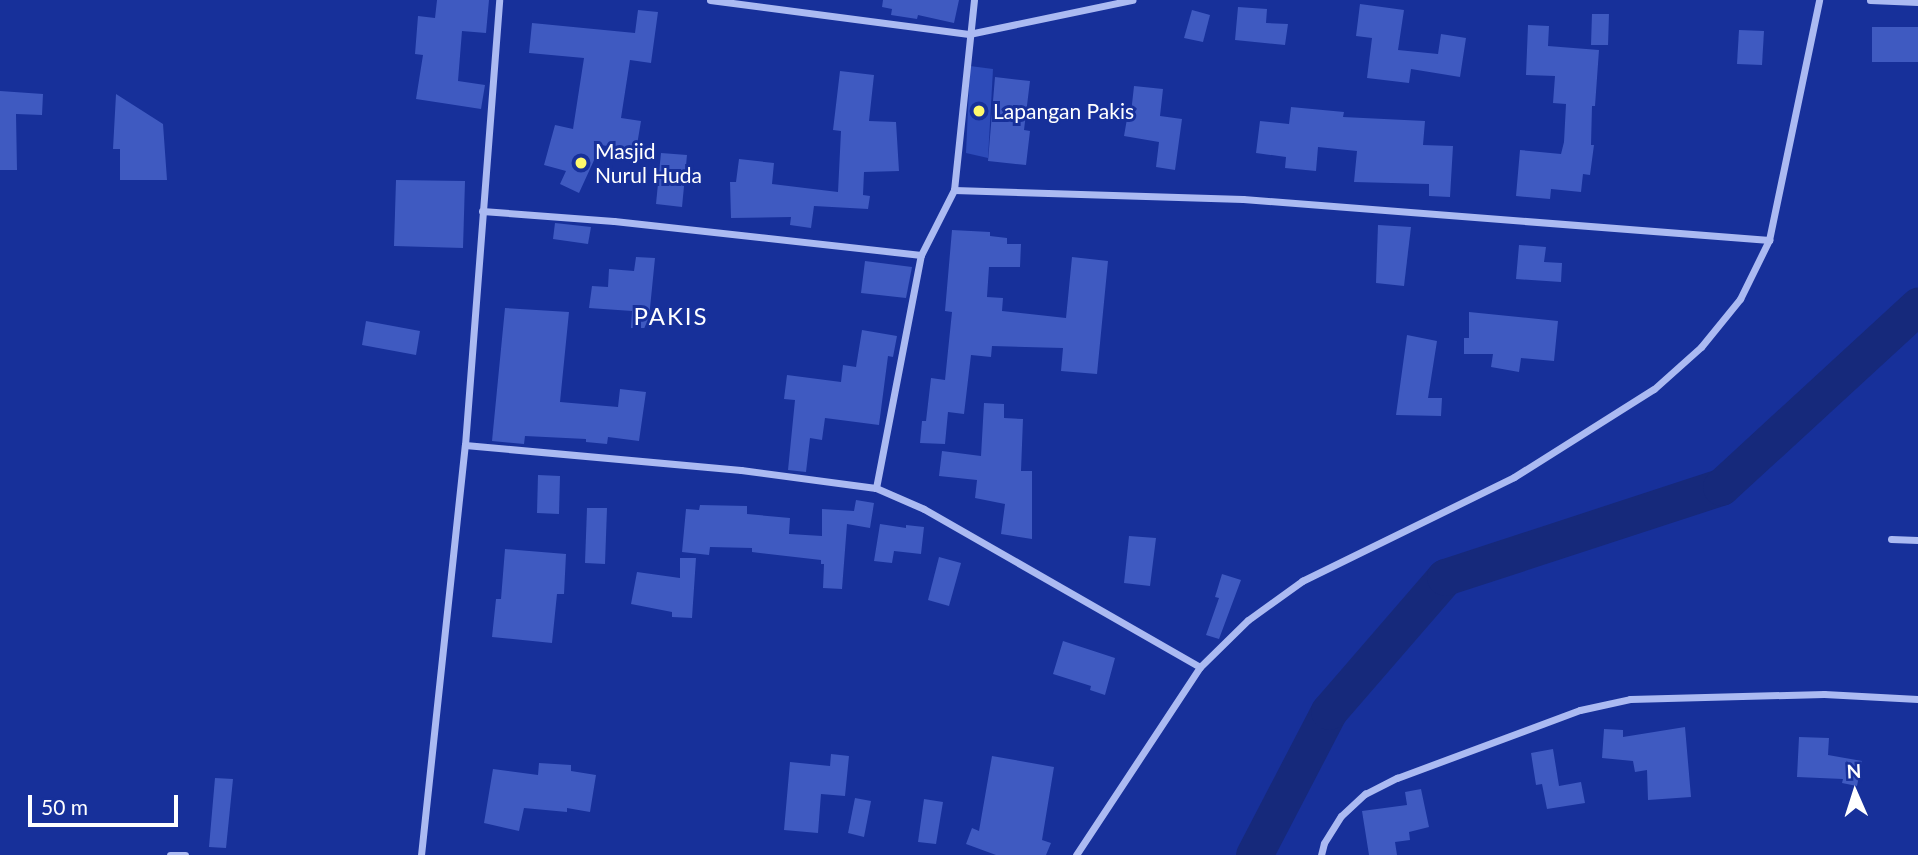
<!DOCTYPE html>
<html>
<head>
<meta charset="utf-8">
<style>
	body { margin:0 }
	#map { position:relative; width:1918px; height:855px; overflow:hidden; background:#17309a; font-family:Lato,sans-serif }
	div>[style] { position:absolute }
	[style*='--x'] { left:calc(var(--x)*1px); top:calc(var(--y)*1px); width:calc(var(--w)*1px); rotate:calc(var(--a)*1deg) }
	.green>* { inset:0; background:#2d4bb9 }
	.river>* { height:37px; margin:-18.5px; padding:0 18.5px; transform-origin:18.5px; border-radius:18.5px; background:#16297b }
	.building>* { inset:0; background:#3f5ac1 }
	.minor>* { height:7px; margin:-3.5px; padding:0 3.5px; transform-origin:3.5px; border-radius:3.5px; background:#abbaf2 }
	.dots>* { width:19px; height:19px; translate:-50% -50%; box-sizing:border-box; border:4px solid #17309a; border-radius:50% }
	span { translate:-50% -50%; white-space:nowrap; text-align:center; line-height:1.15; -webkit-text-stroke:6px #17309a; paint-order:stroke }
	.poi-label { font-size:21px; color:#fff }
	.left { translate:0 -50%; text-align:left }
	.quarter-label { font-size:24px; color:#fff; letter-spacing:2px }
	.north { position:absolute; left:1820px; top:757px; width:70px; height:70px; -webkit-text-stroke:5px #17309a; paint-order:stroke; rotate:357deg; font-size:19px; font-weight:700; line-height:28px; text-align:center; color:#fff }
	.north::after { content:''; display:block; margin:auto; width:24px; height:32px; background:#fff; clip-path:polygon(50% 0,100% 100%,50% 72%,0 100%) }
	.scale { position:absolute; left:28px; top:795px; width:150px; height:32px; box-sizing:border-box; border:4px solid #fff; border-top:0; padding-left:9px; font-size:21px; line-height:24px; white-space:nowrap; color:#fff; -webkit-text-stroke:5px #17309a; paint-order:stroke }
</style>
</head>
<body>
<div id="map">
	<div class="green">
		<i style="clip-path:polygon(970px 66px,993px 69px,988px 158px,966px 153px)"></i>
	</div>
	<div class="river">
		<i style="--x:1254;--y:855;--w:162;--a:-62.5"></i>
		<i style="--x:1329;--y:711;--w:177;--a:-49.1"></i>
		<i style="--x:1445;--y:577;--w:290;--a:-18.1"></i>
		<i style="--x:1721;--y:487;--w:268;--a:-42.6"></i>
	</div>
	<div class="building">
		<i style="clip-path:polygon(437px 0,489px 0,486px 33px,462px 31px,458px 81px,485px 85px,481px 109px,416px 99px,423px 55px,415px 54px,418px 16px,435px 18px)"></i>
		<i style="clip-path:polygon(883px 0,959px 0,954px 23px,918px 15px,917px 19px,891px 15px,892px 9px,882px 7px)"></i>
		<i style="clip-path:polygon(1360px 4px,1404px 10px,1398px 50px,1438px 54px,1441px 34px,1466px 38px,1460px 77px,1411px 69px,1409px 83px,1367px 78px,1372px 38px,1356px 36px)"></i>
		<i style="clip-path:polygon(1238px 7px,1267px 9px,1266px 23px,1288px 24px,1285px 45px,1235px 40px)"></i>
		<i style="clip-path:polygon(638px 10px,658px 12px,651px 63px,630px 60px,621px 118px,641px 121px,636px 151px,601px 145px,579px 193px,560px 184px,566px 171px,544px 165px,555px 125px,573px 129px,584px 58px,529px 53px,532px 23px,635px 33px)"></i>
		<i style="clip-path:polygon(1192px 10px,1210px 15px,1203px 42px,1184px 38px)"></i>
		<i style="clip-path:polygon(1592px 14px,1609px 14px,1608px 45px,1591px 45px)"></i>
		<i style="clip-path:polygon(1528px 25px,1549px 26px,1548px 46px,1599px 50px,1595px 106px,1592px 106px,1591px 145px,1594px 145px,1590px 175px,1583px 174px,1581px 192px,1551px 189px,1550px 199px,1516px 196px,1520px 150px,1561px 154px,1564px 142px,1566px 104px,1553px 103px,1555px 76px,1526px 75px)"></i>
		<i style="clip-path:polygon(1872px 27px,1918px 27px,1918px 62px,1872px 62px)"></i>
		<i style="clip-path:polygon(1739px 30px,1764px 31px,1762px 65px,1737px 64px)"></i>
		<i style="clip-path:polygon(840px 71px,874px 75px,869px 121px,896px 122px,899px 171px,864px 172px,863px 195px,870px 196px,868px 209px,814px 206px,811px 228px,790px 225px,791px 217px,731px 218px,730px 182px,736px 182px,739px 159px,774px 163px,772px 184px,838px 192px,841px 131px,833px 130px)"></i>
		<i style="clip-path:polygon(995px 77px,1030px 81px,1024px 130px,1030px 131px,1026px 165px,988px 161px)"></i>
		<i style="clip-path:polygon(1134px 86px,1163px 89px,1160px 116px,1182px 119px,1175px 170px,1156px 167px,1159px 142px,1124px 136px,1128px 113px,1131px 113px)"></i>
		<i style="clip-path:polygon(0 91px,43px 94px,42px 115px,16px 114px,17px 170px,0 170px)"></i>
		<i style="clip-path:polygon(116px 94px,163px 124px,167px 180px,120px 180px,120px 149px,113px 149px)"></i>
		<i style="clip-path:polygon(1291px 107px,1344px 112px,1343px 117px,1425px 121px,1423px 145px,1453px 146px,1450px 197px,1429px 196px,1429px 184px,1354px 182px,1357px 151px,1318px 147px,1316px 171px,1285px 168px,1286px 157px,1256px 153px,1260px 121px,1289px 124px)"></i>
		<i style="clip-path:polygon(661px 153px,687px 155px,682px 207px,656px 204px)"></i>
		<i style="clip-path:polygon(396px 180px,465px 181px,463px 248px,394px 246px)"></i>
		<i style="clip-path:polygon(555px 223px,591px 227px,588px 244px,553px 239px)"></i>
		<i style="clip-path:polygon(1378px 225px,1411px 227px,1404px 286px,1376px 283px)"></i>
		<i style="clip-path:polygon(952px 230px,990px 232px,990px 236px,1007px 238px,1007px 244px,1021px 244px,1020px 267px,989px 267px,987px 297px,1003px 298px,1002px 311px,1066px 318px,1072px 257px,1108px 261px,1097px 374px,1061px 371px,1063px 348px,992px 346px,991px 357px,971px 355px,964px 414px,948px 412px,945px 444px,920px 443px,922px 421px,926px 421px,931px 378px,945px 380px,952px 312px,945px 311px)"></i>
		<i style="clip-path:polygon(1519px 245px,1546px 247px,1544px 262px,1562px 263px,1561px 282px,1516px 279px)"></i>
		<i style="clip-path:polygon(636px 257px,655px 258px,648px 328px,631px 328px,632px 311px,589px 308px,592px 286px,608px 287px,609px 269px,634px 271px)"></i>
		<i style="clip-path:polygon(865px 261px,912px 267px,906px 298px,861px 293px)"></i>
		<i style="clip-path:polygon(505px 308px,569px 312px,560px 402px,618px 407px,620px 389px,646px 392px,639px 441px,608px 437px,607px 444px,586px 442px,586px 439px,525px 436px,524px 444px,492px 441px)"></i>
		<i style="clip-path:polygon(1469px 312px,1558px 321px,1554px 361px,1521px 358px,1519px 372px,1491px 367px,1493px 354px,1464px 354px,1464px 338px,1469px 338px)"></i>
		<i style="clip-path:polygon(366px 321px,420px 331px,416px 355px,362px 345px)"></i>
		<i style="clip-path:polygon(862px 330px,897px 336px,893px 357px,888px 356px,879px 425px,825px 418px,822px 440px,810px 438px,806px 472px,788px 470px,795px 400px,784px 399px,787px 375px,841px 382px,843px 365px,856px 367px)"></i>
		<i style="clip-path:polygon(1407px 335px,1437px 341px,1428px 398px,1442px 398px,1441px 416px,1396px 415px)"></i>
		<i style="clip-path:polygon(984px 403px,1004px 404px,1004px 418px,1023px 419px,1021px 471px,1032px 471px,1032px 539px,1001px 534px,1005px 504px,975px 498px,977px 480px,939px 476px,942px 451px,981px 456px)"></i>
		<i style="clip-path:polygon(538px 475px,560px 476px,559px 514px,537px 513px)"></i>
		<i style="clip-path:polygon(856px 500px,874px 503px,870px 528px,847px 524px,842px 589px,823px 588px,824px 564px,821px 564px,821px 560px,752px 552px,752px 548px,710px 547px,709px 555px,682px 552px,686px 509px,699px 510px,700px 505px,747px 506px,747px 514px,790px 518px,789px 534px,822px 536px,822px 509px,854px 511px)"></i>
		<i style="clip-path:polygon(587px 508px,607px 508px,605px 564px,585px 563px)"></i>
		<i style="clip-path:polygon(880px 524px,906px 528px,906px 525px,924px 527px,921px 554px,894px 551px,892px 563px,874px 561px)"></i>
		<i style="clip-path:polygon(1129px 536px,1156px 538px,1150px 586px,1124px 583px)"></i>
		<i style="clip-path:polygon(505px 549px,566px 554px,564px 594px,557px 594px,552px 643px,492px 637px,496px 599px,501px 599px)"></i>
		<i style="clip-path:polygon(939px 557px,961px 563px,949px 606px,928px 600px)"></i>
		<i style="clip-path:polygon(680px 558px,696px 558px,692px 618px,672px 617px,672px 612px,631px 604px,637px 572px,680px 578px)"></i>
		<i style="clip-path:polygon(1222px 574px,1241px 580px,1219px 639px,1206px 635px,1219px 598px,1215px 597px)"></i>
		<i style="clip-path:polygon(1063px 641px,1115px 658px,1105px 695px,1090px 690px,1091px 686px,1053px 674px)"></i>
		<i style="clip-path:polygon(1685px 727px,1691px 797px,1648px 800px,1647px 770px,1635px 772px,1633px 761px,1602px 758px,1604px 729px,1623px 730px,1623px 737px)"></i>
		<i style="clip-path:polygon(1799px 737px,1829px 738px,1828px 755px,1862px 761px,1857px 786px,1842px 783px,1843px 779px,1797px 777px)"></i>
		<i style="clip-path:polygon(1553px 749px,1559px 786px,1581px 782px,1585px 803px,1547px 809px,1542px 784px,1536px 785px,1531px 753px)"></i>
		<i style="clip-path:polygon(831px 754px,849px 756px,845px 796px,821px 794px,818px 833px,784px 830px,790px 762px,830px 766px)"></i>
		<i style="clip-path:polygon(992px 756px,1054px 767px,1042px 840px,1051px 843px,1046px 855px,996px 855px,966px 844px,972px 828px,979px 831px)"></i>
		<i style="clip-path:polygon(539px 763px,571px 765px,571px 771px,596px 775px,590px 812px,567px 808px,567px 812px,524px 808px,519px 831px,484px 823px,493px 769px,538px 775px)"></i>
		<i style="clip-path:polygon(215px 778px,233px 779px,226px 848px,209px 847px)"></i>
		<i style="clip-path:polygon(1421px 789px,1429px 827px,1409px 832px,1410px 840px,1395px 842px,1397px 855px,1369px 855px,1362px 811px,1407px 805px,1405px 792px)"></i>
		<i style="clip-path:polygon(855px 798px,871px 801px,864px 837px,848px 833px)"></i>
		<i style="clip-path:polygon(924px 799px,943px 802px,936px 844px,918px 842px)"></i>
	</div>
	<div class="minor">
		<i style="--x:710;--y:0;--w:261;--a:7.5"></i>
		<i style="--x:969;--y:34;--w:167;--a:-11.8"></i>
		<i style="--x:1870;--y:0;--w:48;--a:2.4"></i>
		<i style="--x:954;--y:190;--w:289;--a:1.8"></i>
		<i style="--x:1243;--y:199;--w:528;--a:4.46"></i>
		<i style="--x:482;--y:211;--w:132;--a:4.3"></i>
		<i style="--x:614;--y:221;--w:309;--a:6.3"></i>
		<i style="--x:465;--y:445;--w:277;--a:5.2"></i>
		<i style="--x:741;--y:470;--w:136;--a:7.6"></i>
		<i style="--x:876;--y:488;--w:52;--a:23.6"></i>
		<i style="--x:924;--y:509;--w:318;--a:29.8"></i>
		<i style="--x:876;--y:488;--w:237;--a:-79.1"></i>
		<i style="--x:921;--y:255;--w:73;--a:-63.1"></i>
		<i style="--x:954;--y:190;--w:191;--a:-84"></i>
		<i style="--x:1891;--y:539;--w:27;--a:2"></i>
		<i style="--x:170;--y:855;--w:15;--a:0"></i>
		<i style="--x:421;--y:855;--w:412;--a:-83.9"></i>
		<i style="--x:465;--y:445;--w:446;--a:-85.6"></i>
		<i style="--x:1076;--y:855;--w:225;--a:-56.6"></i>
		<i style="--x:1200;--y:667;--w:67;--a:-44.4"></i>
		<i style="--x:1248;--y:620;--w:67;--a:-35.8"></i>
		<i style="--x:1302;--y:581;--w:236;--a:-26.1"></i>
		<i style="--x:1514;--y:477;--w:165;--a:-32.2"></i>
		<i style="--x:1654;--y:389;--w:63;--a:-41.8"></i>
		<i style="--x:1701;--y:347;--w:62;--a:-50.9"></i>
		<i style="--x:1740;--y:299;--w:66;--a:-63.8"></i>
		<i style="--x:1769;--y:240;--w:245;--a:-78.2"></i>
		<i style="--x:1321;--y:855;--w:12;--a:-76"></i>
		<i style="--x:1324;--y:843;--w:32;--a:-58"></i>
		<i style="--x:1341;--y:816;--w:33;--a:-43"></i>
		<i style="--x:1365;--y:794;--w:36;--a:-27"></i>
		<i style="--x:1397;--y:778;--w:195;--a:-20.4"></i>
		<i style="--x:1580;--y:710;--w:51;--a:-12.4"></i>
		<i style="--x:1630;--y:699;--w:194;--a:-1.5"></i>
		<i style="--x:1824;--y:694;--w:94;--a:3"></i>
	</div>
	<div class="dots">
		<i style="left:979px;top:111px;background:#fff86c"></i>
		<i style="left:581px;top:163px;background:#fff86c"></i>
	</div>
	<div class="poi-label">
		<span class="left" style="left:993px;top:111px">Lapangan Pakis</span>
		<span class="left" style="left:595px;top:163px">Masjid<br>Nurul Huda</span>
	</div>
	<div class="quarter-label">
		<span style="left:671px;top:316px">PAKIS</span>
	</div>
	<div class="north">N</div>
	<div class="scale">50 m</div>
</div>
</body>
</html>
